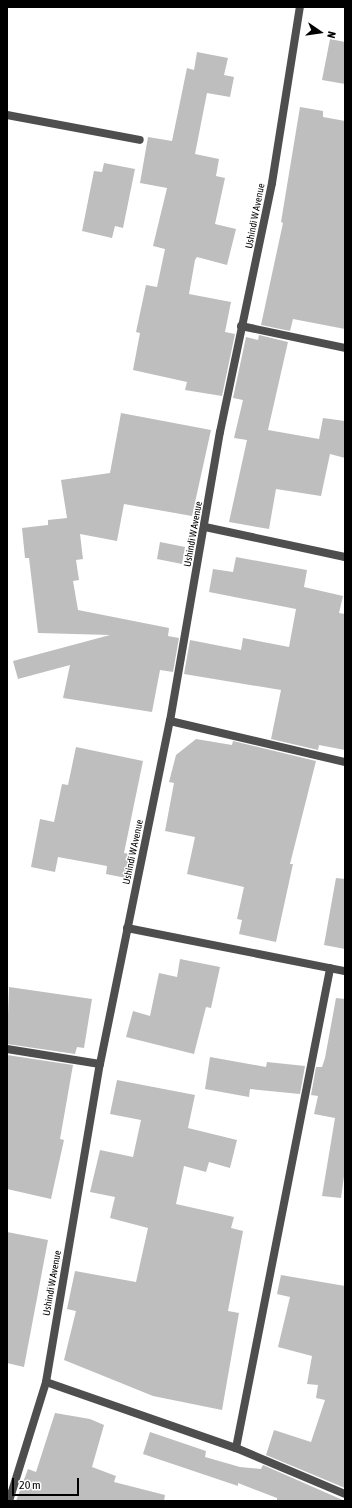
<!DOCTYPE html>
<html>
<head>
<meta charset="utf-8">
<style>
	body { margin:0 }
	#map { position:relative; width:352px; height:1508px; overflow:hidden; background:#fff; font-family:"Asap Condensed",sans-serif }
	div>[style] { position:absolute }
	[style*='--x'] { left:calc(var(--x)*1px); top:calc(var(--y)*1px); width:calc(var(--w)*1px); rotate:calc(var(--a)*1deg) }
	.building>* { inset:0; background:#bebebe }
	.minor>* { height:8px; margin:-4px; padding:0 4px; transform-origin:4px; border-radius:4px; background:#4e4e4e }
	span { translate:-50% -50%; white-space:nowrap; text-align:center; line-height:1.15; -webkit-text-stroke:3px #fff; paint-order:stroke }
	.street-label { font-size:10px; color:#000 }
	.frame { position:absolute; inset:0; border:8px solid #000; pointer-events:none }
	.north { position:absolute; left:300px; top:12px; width:40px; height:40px; -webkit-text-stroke:3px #fff; paint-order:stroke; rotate:103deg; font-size:11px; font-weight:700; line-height:16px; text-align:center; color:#000 }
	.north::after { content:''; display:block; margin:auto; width:14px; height:18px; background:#000; clip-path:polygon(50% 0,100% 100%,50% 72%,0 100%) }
	.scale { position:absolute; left:12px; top:1478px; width:67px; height:18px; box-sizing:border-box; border:2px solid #000; border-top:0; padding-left:5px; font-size:12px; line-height:14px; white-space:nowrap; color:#000; -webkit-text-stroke:3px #fff; paint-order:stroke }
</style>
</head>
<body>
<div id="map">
	<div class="building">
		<i style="clip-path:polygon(330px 39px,345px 42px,345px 84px,322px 80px)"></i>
		<i style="clip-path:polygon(197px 52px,228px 58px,224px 75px,234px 77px,230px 97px,207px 93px,195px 154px,219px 159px,216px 176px,225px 178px,215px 224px,236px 229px,227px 265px,197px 257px,195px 260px,189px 294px,231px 302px,225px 332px,235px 334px,222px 396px,185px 390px,187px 382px,133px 370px,140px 333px,136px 332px,146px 285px,157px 287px,165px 249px,153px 246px,167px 188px,140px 183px,148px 137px,172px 141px,187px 68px,194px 70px)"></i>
		<i style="clip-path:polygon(300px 107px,323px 111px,323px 117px,345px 121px,345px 329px,293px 319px,290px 331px,261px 325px,283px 223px,281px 222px)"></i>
		<i style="clip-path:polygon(104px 163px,135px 169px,123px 228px,115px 226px,112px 238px,82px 231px,94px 171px,102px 172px)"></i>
		<i style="clip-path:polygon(259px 335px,288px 342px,268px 430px,319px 439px,323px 418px,345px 421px,345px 458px,330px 454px,321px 496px,276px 489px,269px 529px,229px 522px,247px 440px,234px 438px,243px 400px,233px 398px,246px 337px,258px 340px)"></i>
		<i style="clip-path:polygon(121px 413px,211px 430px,192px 516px,124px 504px,117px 541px,80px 534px,83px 559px,76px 560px,79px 580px,73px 581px,78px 610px,169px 628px,168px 636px,179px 638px,173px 672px,160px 670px,152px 712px,63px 698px,70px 665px,18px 679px,13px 661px,110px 635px,38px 633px,29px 558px,25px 558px,22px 528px,48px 525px,48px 520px,67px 518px,61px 480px,110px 473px)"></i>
		<i style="clip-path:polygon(160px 542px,185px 547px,182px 564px,157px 559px)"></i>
		<i style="clip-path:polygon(236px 557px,307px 570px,304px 587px,343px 596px,339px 613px,345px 614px,345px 750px,319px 745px,318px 750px,271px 739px,281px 690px,184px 674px,190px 640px,241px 650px,243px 638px,289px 647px,296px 609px,209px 592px,213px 569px,233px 572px)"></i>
		<i style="clip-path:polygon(196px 739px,232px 745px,233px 741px,316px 761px,290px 864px,293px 864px,276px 942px,239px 934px,242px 920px,237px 919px,244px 887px,187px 874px,195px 837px,165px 831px,174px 783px,169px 782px,176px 755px)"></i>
		<i style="clip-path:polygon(76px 747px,143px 761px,124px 853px,130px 854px,126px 878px,106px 874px,107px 866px,58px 857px,55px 872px,31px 867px,40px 819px,54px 822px,62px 784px,68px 785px)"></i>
		<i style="clip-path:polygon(336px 878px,345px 879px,345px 949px,324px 945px)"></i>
		<i style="clip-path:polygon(180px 959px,220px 967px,211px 1008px,206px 1007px,194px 1054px,126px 1037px,133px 1011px,150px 1016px,159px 973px,177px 977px)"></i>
		<i style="clip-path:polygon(9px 987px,92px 999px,84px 1048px,77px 1047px,75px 1054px,7px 1044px)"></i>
		<i style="clip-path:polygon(336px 998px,345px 999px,345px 1169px,341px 1198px,322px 1196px,335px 1118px,314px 1114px,318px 1096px,311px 1095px,316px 1067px,322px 1067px,325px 1058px)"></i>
		<i style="clip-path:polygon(7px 1055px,73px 1065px,60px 1139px,64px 1140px,51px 1199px,7px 1189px)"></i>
		<i style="clip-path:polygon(210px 1057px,266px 1067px,267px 1062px,305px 1066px,300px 1094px,250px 1089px,249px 1097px,205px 1089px)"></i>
		<i style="clip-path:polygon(117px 1080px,195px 1095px,188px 1128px,237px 1140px,230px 1168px,209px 1162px,206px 1172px,184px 1166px,176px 1204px,234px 1217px,231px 1228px,243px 1231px,228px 1311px,239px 1313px,222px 1410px,153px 1396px,64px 1360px,76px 1311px,67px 1309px,75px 1271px,136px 1282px,148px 1228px,110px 1218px,115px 1197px,90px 1192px,100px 1150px,133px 1157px,141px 1120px,110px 1114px)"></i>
		<i style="clip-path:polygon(7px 1232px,48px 1240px,24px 1367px,7px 1363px)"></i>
		<i style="clip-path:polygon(281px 1275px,345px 1286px,345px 1488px,266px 1455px,274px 1430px,311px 1442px,325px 1400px,316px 1398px,318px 1385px,307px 1384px,312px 1356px,278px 1347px,290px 1297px,277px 1294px)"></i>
		<i style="clip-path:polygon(55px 1413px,90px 1419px,104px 1425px,92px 1467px,116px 1476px,114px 1482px,165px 1495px,164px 1501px,16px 1501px,28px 1469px,36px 1472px)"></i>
		<i style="clip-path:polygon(150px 1432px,206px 1451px,205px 1457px,240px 1467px,261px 1469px,263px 1465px,345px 1501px,277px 1501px,277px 1498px,238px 1483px,238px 1486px,143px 1454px)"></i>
	</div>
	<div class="minor">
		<i style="--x:7;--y:115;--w:135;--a:10.6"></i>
		<i style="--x:241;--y:326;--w:106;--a:11.9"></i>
		<i style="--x:205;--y:527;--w:143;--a:12.1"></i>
		<i style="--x:170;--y:721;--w:180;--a:13.2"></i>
		<i style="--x:127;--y:928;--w:222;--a:11.2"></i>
		<i style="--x:7;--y:1049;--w:94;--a:9.2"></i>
		<i style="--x:46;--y:1382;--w:201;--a:19.2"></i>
		<i style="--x:236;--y:1448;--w:118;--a:22.9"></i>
		<i style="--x:236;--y:1448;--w:489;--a:-78.9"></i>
		<i style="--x:9;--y:1501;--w:125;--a:-72.7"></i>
		<i style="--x:46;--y:1382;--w:323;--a:-80.4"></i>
		<i style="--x:100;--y:1064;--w:350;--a:-78.5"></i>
		<i style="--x:170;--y:721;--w:293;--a:-80.2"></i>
		<i style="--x:220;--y:432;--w:254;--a:-78.2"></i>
		<i style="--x:272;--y:183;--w:178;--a:-81"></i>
	</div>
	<div class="street-label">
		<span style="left:255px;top:216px;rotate:-79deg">Ushindi W Avenue</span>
		<span style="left:193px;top:534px;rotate:-80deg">Ushindi W Avenue</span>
		<span style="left:133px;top:852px;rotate:-78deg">Ushindi W Avenue</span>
		<span style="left:52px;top:1283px;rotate:-80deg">Ushindi W Avenue</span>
	</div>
	<div class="frame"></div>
	<div class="north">N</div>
	<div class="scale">20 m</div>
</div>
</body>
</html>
